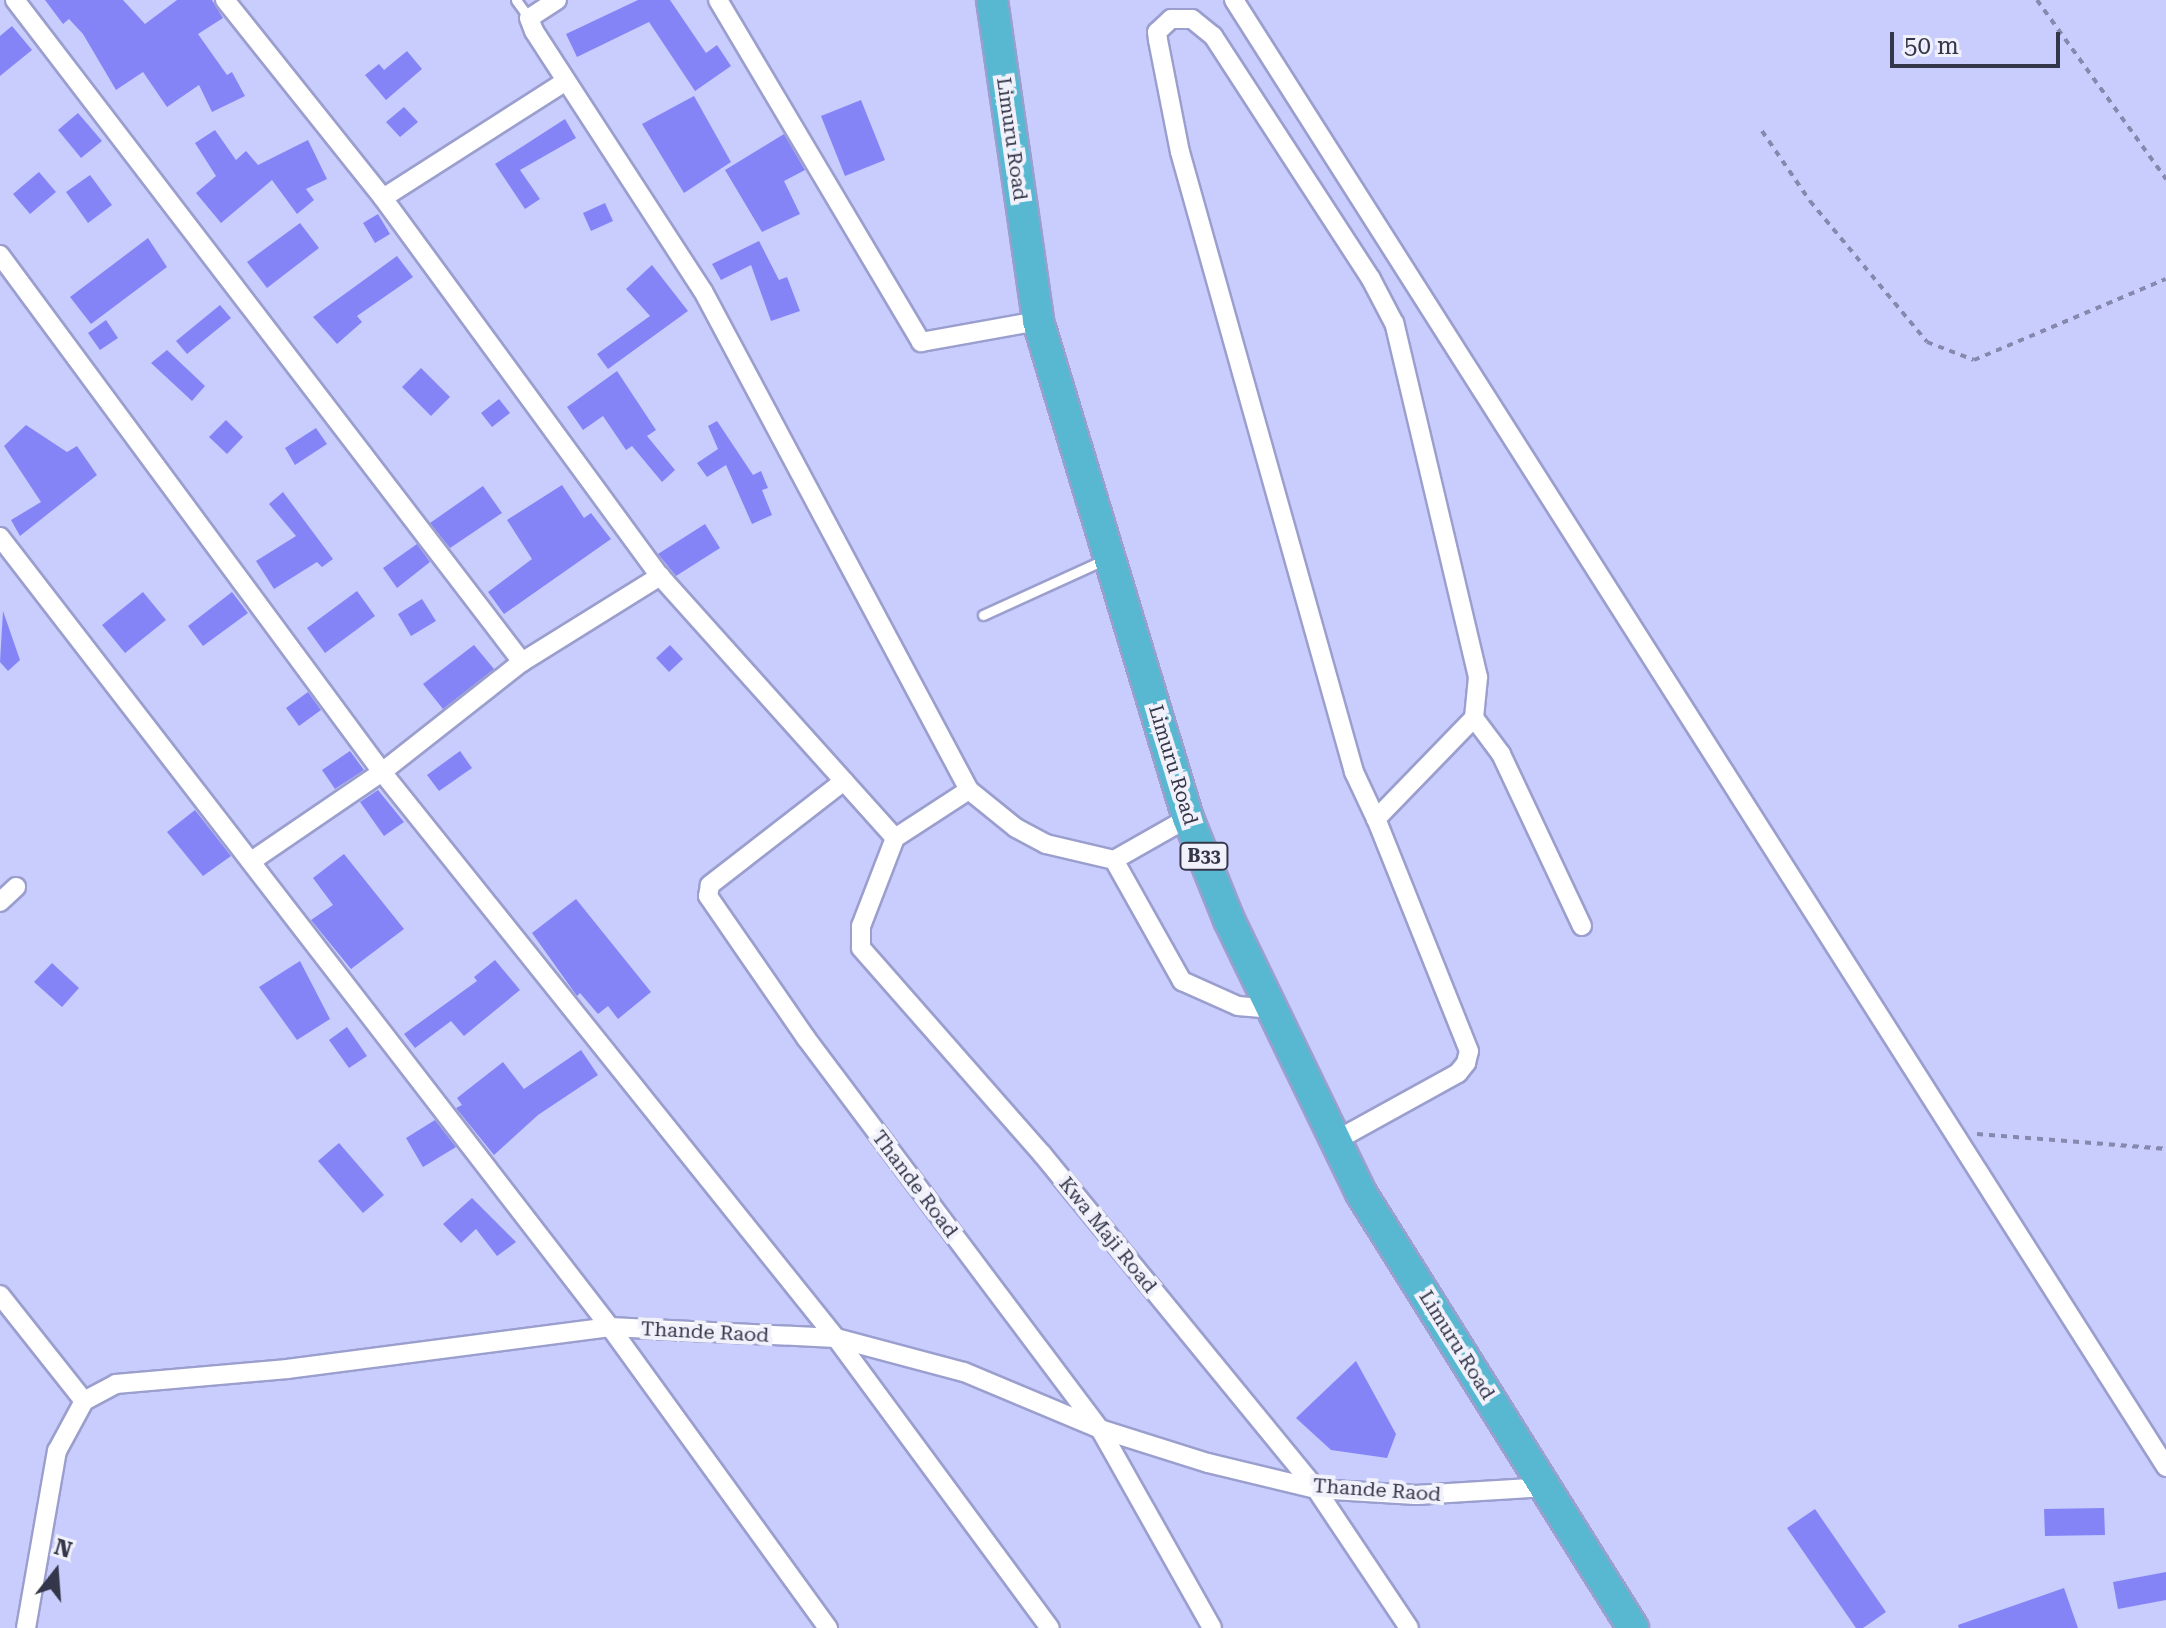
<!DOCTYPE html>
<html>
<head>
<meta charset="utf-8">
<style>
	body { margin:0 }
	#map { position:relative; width:2166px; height:1628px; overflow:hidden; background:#c8cdfe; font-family:"Roboto Serif",serif }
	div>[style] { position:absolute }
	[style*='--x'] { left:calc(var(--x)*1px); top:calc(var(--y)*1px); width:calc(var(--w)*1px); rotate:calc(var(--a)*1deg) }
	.building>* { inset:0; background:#8584f7 }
	.path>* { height:4px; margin-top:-2px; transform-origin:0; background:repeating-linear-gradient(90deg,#8689ad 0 6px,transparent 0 12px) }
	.roads { filter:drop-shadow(2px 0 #9b9fce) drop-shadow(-2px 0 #9b9fce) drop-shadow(0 2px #9b9fce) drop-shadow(0 -2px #9b9fce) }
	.service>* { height:9px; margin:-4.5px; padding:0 4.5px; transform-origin:4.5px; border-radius:4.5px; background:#fff }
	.minor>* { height:18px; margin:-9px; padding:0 9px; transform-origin:9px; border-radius:9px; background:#fff }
	.trunk>* { height:30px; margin:-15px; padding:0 15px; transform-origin:15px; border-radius:15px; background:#58b8d2 }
	span { translate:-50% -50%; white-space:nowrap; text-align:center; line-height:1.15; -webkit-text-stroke:8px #f0f1fb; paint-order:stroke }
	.shield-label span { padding:2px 6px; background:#f0f1fb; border:2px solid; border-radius:6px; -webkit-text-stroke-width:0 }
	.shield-label { font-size:18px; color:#343649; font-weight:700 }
	.street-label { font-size:20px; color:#343649 }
	.north { position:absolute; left:16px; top:1532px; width:80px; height:80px; -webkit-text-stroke:6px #f0f1fb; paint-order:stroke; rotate:17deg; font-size:22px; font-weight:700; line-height:32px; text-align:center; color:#343649 }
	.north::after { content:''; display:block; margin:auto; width:28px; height:36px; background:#343649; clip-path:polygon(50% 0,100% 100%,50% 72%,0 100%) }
	.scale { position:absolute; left:1890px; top:32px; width:170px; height:36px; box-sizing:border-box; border:4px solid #343649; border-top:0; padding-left:10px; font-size:24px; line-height:28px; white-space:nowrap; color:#343649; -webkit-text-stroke:6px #f0f1fb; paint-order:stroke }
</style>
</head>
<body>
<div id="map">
	<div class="building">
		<i style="clip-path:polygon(45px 0,123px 0,145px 24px,177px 0,212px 0,223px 18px,198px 34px,227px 75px,232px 72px,245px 96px,212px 112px,199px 85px,167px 107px,143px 72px,116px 90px,83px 34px,69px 19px,63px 24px)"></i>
		<i style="clip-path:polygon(638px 0,670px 0,706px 53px,717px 45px,731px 66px,695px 91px,649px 22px,577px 57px,566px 34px)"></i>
		<i style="clip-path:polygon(12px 26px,32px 50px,0 76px,0 36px)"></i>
		<i style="clip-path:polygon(407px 51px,422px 69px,386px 100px,365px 75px,379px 64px,384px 70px)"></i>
		<i style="clip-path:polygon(694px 96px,731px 162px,684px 193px,642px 124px)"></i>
		<i style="clip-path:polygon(861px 100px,885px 160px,845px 176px,821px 116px)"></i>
		<i style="clip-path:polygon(404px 107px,418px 122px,400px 137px,386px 122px)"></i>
		<i style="clip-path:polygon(78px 113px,102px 141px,81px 158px,58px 130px)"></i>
		<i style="clip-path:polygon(565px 119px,576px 138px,520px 170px,540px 199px,525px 209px,495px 164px)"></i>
		<i style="clip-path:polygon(215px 130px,236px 160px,246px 151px,258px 165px,308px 140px,327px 179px,306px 189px,314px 200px,297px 214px,272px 180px,221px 223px,196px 193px,216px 176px,195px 143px)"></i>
		<i style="clip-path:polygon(784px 134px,805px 170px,784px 181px,800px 214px,762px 232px,725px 170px)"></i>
		<i style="clip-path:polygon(39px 172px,56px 192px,30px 214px,13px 194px)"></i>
		<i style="clip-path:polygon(90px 175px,112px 205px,88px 223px,66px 192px)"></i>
		<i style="clip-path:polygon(605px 203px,613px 221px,591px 231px,583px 213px)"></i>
		<i style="clip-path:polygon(378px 214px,390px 234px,375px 243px,363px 223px)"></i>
		<i style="clip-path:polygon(300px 223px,319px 248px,267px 288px,247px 262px)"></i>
		<i style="clip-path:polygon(148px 238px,167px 267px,91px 324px,70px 297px)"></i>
		<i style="clip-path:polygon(759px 241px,779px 280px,787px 277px,800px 311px,771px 321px,751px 265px,721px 280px,712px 264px)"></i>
		<i style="clip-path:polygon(397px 256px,413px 277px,357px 316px,362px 322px,337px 344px,313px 317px)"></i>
		<i style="clip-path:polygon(652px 265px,688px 311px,608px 369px,597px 354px,650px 316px,626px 289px)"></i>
		<i style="clip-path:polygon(220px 305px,231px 318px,187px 354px,176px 341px)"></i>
		<i style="clip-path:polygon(106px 320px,118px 338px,100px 350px,88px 333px)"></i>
		<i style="clip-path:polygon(167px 350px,205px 386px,192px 401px,151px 363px)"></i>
		<i style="clip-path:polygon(421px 368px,450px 397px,431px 416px,402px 387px)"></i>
		<i style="clip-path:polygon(617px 371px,656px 430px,647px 436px,675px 470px,662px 482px,632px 446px,626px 450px,603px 416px,583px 430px,567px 407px)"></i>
		<i style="clip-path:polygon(499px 399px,510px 413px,492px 427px,481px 413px)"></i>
		<i style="clip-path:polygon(226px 420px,243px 437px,227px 454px,209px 437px)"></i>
		<i style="clip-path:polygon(717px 421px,753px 475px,761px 471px,768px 488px,762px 490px,772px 515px,752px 524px,726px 465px,707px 477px,697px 463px,718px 449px,708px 426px)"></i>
		<i style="clip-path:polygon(26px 425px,67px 452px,77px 446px,97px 475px,20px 536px,11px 520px,41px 502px,4px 446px)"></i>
		<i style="clip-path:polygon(316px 428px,327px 444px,295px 465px,285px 448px)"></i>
		<i style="clip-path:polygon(562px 485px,584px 518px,591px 513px,611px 539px,504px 614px,488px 592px,532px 559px,507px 520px)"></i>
		<i style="clip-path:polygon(483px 486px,502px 513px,450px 548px,430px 523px)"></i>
		<i style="clip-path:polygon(283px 492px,333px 559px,322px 567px,317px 562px,274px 589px,256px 561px,296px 536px,269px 504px)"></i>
		<i style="clip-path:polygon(705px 524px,720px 548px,676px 576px,658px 554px)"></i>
		<i style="clip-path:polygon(417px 544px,430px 562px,397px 588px,383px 568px)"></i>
		<i style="clip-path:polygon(357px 591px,375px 616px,325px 653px,307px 628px)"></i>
		<i style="clip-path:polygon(143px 592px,166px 620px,125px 653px,102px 625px)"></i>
		<i style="clip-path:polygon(232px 592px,248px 613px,203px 646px,188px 626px)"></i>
		<i style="clip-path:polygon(422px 599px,436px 621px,411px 636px,398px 614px)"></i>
		<i style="clip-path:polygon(3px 611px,20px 660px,8px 671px,0 662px)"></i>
		<i style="clip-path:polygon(474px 645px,494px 669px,443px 709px,423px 684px)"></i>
		<i style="clip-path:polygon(670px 645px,683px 659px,669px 672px,656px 658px)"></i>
		<i style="clip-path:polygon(308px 692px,321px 710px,299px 726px,286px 708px)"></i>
		<i style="clip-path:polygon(350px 751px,364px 770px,335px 789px,322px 770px)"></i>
		<i style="clip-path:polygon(460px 751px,472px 768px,439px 791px,427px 775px)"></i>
		<i style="clip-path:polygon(378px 790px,404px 822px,384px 836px,360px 802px)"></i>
		<i style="clip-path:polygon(195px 810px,231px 856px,203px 876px,167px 832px)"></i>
		<i style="clip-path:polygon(344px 854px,404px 929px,351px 969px,311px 920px,333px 905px,313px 878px)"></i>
		<i style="clip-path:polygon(576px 899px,651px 992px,618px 1019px,608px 1006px,598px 1014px,580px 993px,577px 996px,532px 933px)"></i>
		<i style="clip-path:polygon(495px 960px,520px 990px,464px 1036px,451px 1021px,415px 1048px,404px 1034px,477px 981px,474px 977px)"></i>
		<i style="clip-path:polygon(300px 961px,330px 1019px,297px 1040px,259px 987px)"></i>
		<i style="clip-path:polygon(52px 963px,79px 988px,62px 1007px,34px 982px)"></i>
		<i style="clip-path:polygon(347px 1027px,367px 1056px,349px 1068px,329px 1040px)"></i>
		<i style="clip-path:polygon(581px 1050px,598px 1075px,538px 1115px,494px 1155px,456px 1108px,462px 1105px,457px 1098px,503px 1062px,524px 1089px)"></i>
		<i style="clip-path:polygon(435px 1120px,456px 1147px,423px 1167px,406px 1138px)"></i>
		<i style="clip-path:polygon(339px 1143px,384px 1195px,363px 1213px,318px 1161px)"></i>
		<i style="clip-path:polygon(472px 1198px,516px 1242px,497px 1256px,476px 1229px,461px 1243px,443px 1224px)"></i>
		<i style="clip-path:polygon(1356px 1361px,1396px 1434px,1387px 1458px,1331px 1450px,1296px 1418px)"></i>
		<i style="clip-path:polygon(2104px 1508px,2105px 1535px,2045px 1536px,2044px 1509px)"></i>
		<i style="clip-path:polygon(1815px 1509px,1886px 1612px,1863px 1628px,1856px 1628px,1787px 1528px)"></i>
		<i style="clip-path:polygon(2166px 1572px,2166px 1600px,2118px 1609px,2113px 1582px)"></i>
		<i style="clip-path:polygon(2064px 1588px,2078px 1628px,1959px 1628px,1958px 1625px)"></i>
	</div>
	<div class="path">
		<i style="--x:2037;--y:0;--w:221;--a:54.2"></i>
		<i style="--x:1762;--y:131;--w:85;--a:55.6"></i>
		<i style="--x:1810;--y:201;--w:183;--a:50.3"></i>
		<i style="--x:1927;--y:342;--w:50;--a:21"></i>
		<i style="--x:1974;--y:360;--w:208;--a:-22.9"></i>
		<i style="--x:1977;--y:1134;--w:190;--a:4.5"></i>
	</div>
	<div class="roads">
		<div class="service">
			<i style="--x:516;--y:0;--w:22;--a:54"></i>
			<i style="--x:983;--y:615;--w:135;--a:-24.5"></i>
		</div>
		<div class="minor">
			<i style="--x:15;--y:0;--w:834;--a:52.55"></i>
			<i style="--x:225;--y:0;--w:253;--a:51.4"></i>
			<i style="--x:383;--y:198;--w:469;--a:53.8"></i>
			<i style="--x:660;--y:576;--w:352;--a:48.1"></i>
			<i style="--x:557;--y:0;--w:33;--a:147"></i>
			<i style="--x:529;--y:18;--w:14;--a:69"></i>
			<i style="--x:534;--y:31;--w:310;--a:57"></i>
			<i style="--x:703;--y:291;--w:565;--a:61.94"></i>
			<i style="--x:969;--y:790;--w:60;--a:39"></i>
			<i style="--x:1016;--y:828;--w:34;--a:28"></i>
			<i style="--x:1046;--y:844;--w:70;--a:13.2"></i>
			<i style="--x:1114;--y:860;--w:139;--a:60.7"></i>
			<i style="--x:1182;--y:981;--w:61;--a:24.1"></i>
			<i style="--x:1238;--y:1006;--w:33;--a:5"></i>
			<i style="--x:718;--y:0;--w:398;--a:59.3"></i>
			<i style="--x:921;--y:342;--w:119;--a:-10.2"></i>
			<i style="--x:1234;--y:0;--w:1738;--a:57.57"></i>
			<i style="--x:383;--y:198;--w:217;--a:-32.6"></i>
			<i style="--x:0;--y:255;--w:643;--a:53.54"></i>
			<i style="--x:382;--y:772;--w:726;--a:51.27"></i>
			<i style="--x:836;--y:1338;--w:360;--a:53.6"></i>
			<i style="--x:0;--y:537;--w:998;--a:52.33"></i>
			<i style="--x:610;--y:1327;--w:372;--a:54.1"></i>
			<i style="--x:1474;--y:718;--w:45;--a:53.1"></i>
			<i style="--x:1501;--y:754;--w:190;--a:64.8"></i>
			<i style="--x:844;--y:781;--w:170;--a:142.2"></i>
			<i style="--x:710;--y:885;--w:11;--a:100"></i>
			<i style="--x:708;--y:896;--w:173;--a:55.4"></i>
			<i style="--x:806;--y:1038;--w:489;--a:53.1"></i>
			<i style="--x:1100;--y:1429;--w:228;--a:60.6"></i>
			<i style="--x:895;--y:838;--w:94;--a:111.1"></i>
			<i style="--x:861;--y:926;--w:22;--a:90"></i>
			<i style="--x:861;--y:948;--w:274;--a:48.7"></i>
			<i style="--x:1042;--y:1154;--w:433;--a:50.7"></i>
			<i style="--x:1316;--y:1489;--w:167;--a:56.2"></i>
			<i style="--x:895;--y:838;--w:88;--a:-33"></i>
			<i style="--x:253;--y:860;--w:156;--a:-34.3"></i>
			<i style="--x:382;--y:772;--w:178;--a:-38.2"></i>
			<i style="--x:522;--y:662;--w:163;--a:-31.9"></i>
			<i style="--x:1114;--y:860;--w:85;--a:-29.6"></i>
			<i style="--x:0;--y:902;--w:22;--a:-43"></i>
			<i style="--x:1335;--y:1141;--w:141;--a:-28.9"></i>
			<i style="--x:1458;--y:1073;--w:13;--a:-51"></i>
			<i style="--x:1466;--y:1063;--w:12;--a:-76"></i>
			<i style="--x:1469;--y:1051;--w:250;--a:-111.8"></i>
			<i style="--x:1376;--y:819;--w:141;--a:-45.9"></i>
			<i style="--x:1474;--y:718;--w:41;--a:-84.4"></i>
			<i style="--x:1478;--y:677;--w:364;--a:-103.3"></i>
			<i style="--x:1394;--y:323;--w:50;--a:-117.6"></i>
			<i style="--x:1371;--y:279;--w:290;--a:-123"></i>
			<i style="--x:1213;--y:36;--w:27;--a:-141"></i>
			<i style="--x:1192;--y:19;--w:21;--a:180"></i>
			<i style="--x:1171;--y:19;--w:19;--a:137"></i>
			<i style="--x:1157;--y:32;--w:8;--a:83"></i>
			<i style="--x:1158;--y:40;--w:114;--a:78.9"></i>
			<i style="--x:1180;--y:152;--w:644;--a:74.32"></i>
			<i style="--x:1354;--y:772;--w:52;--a:64.9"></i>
			<i style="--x:0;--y:1295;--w:135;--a:51.6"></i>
			<i style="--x:26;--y:1628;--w:180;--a:-80.1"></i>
			<i style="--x:57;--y:1451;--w:57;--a:-61.6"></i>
			<i style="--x:84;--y:1401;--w:36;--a:-28"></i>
			<i style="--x:116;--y:1384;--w:172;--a:-5"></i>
			<i style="--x:287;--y:1369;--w:326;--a:-7.4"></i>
			<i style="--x:610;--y:1327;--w:226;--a:2.8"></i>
			<i style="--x:836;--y:1338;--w:132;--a:14.9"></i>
			<i style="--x:964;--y:1372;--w:147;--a:22.7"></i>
			<i style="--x:1100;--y:1429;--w:113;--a:17.5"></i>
			<i style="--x:1208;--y:1463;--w:111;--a:13.5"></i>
			<i style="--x:1316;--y:1489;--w:100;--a:3.4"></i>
			<i style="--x:1416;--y:1495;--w:131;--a:-3.5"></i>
		</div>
		<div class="trunk">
			<i style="--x:992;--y:0;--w:324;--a:81.8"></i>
			<i style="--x:1038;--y:321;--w:519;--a:73.21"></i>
			<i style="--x:1188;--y:818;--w:110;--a:68.1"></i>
			<i style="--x:1229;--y:920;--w:303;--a:64.2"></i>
			<i style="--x:1361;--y:1193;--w:513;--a:57.98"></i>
		</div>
	</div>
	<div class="shield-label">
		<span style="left:1204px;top:856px">B33</span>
	</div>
	<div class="street-label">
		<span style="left:1012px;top:139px;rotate:82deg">Limuru Road</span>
		<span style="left:1173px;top:765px;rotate:73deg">Limuru Road</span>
		<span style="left:915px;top:1184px;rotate:53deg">Thande Road</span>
		<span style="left:1108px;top:1235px;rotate:51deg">Kwa Maji Road</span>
		<span style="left:705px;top:1332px;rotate:3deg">Thande Raod</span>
		<span style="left:1457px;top:1345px;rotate:58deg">Limuru Road</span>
		<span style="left:1377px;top:1490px;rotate:4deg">Thande Raod</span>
	</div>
	<div class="north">N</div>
	<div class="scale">50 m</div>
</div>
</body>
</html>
